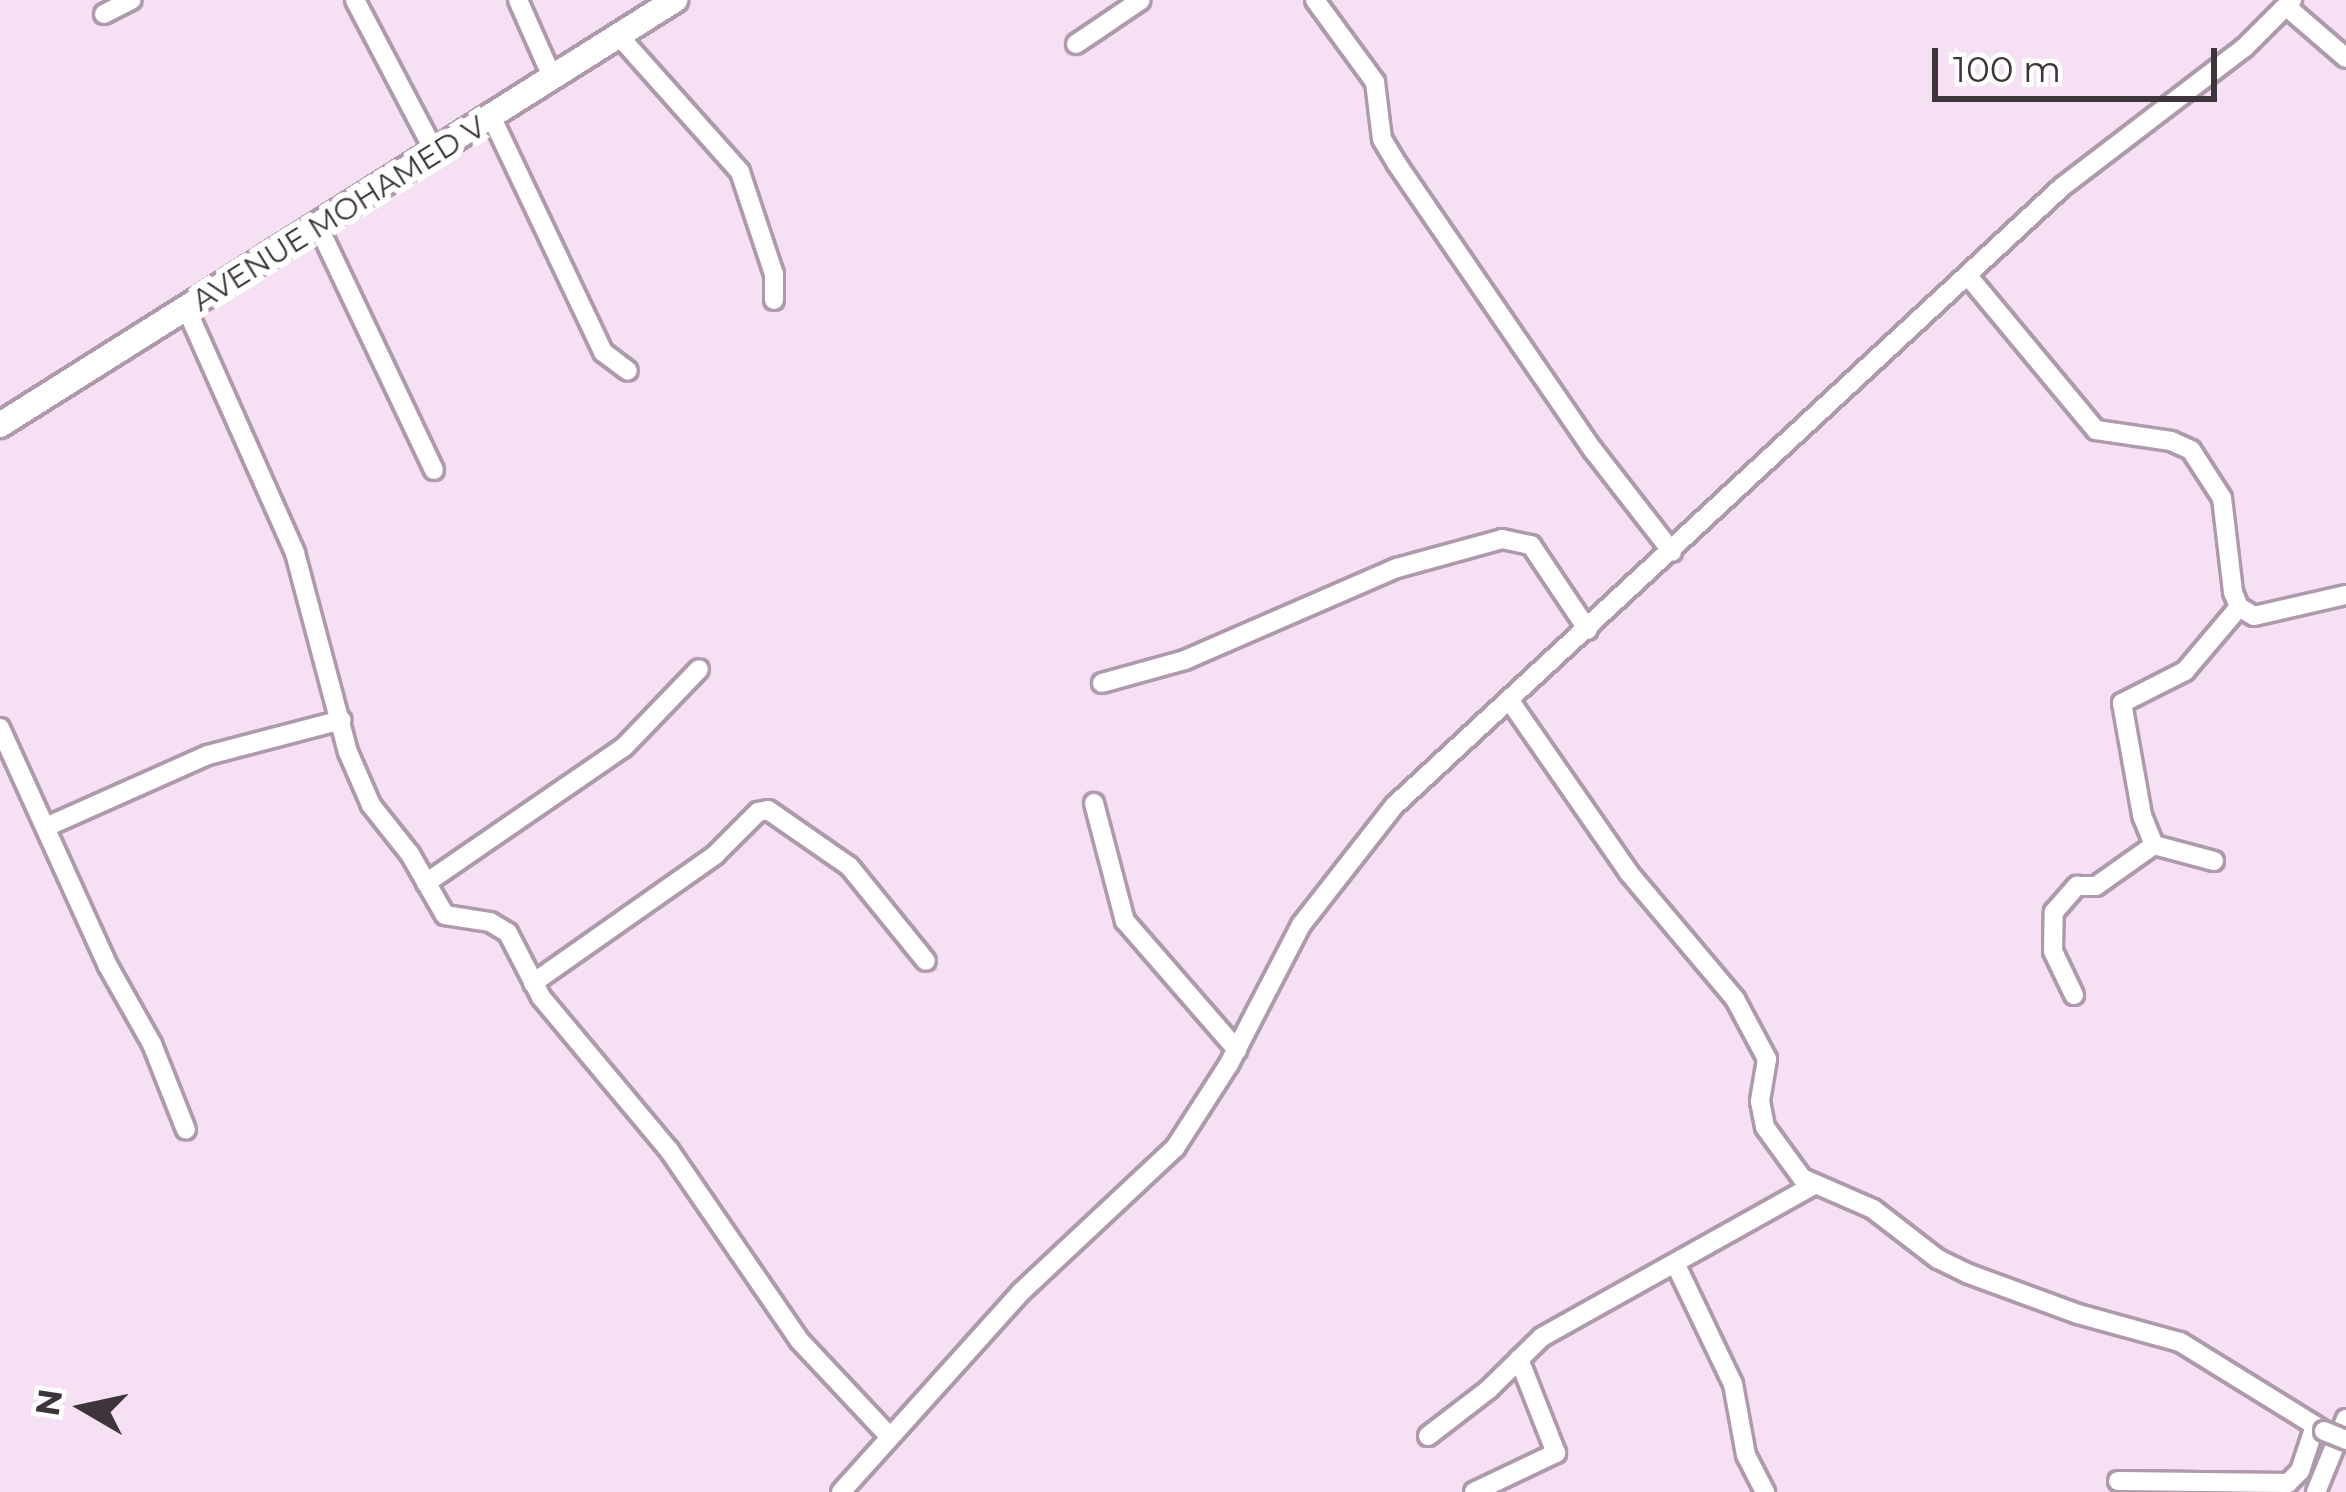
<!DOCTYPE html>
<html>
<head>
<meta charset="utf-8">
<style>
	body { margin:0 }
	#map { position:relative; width:2346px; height:1492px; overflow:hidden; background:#f6e1f4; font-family:Montserrat,sans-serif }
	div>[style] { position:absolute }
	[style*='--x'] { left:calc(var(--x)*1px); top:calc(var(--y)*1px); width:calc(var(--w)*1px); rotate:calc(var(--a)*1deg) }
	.roads { filter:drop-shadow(3px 0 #ae9aac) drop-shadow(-3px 0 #ae9aac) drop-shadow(0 3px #ae9aac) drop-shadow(0 -3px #ae9aac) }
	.street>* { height:18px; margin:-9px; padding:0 9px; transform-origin:9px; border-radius:9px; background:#fff }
	.secondary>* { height:24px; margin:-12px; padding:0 12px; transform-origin:12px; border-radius:12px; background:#fff }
	.bridges { filter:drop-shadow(3px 0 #ae9aac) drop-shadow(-3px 0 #ae9aac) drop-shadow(0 3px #ae9aac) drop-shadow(0 -3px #ae9aac) }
	.street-bridge>* { height:18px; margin:-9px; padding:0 9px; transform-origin:9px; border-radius:9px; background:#fff }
	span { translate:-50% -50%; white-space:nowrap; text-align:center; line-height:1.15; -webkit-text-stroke:12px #fff; paint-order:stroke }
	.street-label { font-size:30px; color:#3d343c }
	.north { position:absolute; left:24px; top:1348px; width:120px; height:120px; -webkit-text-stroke:9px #fff; paint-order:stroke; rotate:279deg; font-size:33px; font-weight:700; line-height:48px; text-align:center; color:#3d343c }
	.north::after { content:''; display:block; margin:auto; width:42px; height:54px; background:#3d343c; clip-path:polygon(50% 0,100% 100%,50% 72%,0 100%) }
	.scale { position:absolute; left:1932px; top:48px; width:285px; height:54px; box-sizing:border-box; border:6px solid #3d343c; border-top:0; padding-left:15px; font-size:36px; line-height:42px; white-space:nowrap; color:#3d343c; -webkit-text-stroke:9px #fff; paint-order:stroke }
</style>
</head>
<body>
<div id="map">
	<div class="roads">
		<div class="street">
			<i style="--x:355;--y:0;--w:174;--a:62.3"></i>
			<i style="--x:518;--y:0;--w:86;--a:66.1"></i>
			<i style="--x:1315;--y:0;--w:102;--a:53.8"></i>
			<i style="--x:1375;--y:82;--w:57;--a:83"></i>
			<i style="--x:1382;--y:139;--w:29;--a:59"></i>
			<i style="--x:1397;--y:164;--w:347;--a:55.6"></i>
			<i style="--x:1593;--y:450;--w:129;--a:52.2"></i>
			<i style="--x:2287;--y:7;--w:78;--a:40.8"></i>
			<i style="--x:104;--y:14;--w:31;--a:-27"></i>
			<i style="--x:619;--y:36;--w:182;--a:48.3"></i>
			<i style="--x:740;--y:172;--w:108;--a:71.6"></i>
			<i style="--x:774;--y:274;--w:26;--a:90"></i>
			<i style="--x:1076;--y:44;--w:78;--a:-34.1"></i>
			<i style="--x:492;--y:118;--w:259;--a:64.6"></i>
			<i style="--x:603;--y:352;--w:31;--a:37"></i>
			<i style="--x:319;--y:228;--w:268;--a:64.6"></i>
			<i style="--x:1968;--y:276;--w:200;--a:50.3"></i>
			<i style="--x:2096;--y:430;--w:76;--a:8.3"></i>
			<i style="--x:2171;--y:441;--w:22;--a:24"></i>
			<i style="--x:2191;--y:450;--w:57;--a:57.1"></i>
			<i style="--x:2222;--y:498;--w:95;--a:83.3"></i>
			<i style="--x:2233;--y:592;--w:16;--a:68"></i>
			<i style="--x:2239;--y:607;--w:17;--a:31"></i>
			<i style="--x:2254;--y:616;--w:94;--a:-12.9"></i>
			<i style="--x:187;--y:310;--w:266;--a:66"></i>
			<i style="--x:295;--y:553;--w:206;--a:75.1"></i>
			<i style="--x:348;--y:752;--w:58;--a:66.5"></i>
			<i style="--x:371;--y:805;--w:63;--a:51.5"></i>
			<i style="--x:410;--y:854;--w:70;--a:60.2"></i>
			<i style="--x:445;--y:915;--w:46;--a:8.8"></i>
			<i style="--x:490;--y:922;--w:21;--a:31"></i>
			<i style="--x:508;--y:933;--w:72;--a:62.7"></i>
			<i style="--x:541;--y:997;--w:199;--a:50.1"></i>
			<i style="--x:669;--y:1150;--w:230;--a:55.6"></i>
			<i style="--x:799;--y:1340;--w:132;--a:46.8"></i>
			<i style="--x:1102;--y:683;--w:86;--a:-15.5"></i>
			<i style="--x:1185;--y:660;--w:231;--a:-23.5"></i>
			<i style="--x:1397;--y:568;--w:109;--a:-15.4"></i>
			<i style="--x:1502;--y:539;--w:30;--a:12"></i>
			<i style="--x:1531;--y:545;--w:102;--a:56.2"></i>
			<i style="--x:1510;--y:701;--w:209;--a:55.3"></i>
			<i style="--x:1629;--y:873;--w:165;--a:49.9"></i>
			<i style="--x:1735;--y:999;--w:68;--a:61.9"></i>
			<i style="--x:1767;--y:1059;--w:43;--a:99.5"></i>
			<i style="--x:1760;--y:1101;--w:26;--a:79"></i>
			<i style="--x:1765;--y:1127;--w:63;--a:54"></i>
			<i style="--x:1802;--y:1178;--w:77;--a:23.6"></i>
			<i style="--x:1873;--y:1209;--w:82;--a:37.6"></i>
			<i style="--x:1938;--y:1259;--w:34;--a:26"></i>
			<i style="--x:1969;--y:1274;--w:116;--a:20.2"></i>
			<i style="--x:2078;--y:1314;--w:106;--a:15.4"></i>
			<i style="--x:2180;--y:1342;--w:169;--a:31.7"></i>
			<i style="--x:0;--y:728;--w:261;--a:65.6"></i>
			<i style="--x:108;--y:966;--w:90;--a:60.6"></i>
			<i style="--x:152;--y:1044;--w:92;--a:68.4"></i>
			<i style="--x:1094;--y:803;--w:122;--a:75.3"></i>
			<i style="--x:1125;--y:921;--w:171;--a:49"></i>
			<i style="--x:46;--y:827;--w:177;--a:-24"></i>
			<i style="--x:208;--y:755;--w:138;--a:-14.7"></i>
			<i style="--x:2214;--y:861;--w:62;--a:-165.1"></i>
			<i style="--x:2154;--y:845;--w:32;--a:-112"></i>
			<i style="--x:2142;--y:815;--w:114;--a:-100.1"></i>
			<i style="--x:2122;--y:703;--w:71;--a:-26.9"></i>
			<i style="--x:2185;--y:671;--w:84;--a:-49.8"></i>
			<i style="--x:426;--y:883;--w:240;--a:-34.5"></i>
			<i style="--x:624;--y:747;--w:108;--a:-46.1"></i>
			<i style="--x:533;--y:983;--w:223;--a:-35.1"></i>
			<i style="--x:715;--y:855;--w:61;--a:-45"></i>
			<i style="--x:758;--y:812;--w:10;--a:-11"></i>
			<i style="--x:768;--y:810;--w:98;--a:34.7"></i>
			<i style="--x:849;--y:866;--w:122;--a:51"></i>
			<i style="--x:2074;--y:995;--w:49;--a:-115.5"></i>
			<i style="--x:2053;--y:951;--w:39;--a:-89"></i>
			<i style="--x:2054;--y:912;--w:35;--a:-49"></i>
			<i style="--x:2077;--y:886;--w:19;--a:0"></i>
			<i style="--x:2096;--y:886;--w:71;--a:-35.3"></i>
			<i style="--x:1675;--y:1263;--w:134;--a:64.4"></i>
			<i style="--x:1733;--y:1384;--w:72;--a:79.6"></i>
			<i style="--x:1746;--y:1455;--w:42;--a:62.8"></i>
			<i style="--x:1428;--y:1436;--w:77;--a:-37.6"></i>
			<i style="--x:1489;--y:1389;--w:74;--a:-44.5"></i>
			<i style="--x:1542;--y:1337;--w:312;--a:-29.2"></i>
			<i style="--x:2118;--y:1481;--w:170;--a:0.7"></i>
			<i style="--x:2288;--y:1483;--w:17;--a:-45"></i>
			<i style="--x:2300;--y:1471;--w:47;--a:-71.6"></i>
			<i style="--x:841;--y:1492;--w:269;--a:-48"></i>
			<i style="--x:1021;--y:1292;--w:211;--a:-43.1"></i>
			<i style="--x:1175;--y:1148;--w:100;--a:-57.3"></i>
			<i style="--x:1229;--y:1064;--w:157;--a:-62.6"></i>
			<i style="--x:1301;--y:925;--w:151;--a:-52"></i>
			<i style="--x:1394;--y:806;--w:911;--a:-42.82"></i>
			<i style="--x:2062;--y:187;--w:229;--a:-37.4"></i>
			<i style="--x:2244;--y:48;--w:68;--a:-45"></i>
			<i style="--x:1474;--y:1492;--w:91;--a:-25.4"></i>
			<i style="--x:1556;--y:1453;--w:101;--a:-111.5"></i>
			<i style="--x:2316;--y:1492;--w:79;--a:-67.7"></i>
		</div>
		<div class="secondary">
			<i style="--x:0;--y:425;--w:798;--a:-32.2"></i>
		</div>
	</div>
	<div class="bridges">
		<div class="street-bridge">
			<i style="--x:2324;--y:1431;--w:24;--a:22"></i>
		</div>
	</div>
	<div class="street-label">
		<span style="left:339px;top:214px;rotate:-32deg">AVENUE MOHAMED V</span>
	</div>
	<div class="north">N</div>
	<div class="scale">100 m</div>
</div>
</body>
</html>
